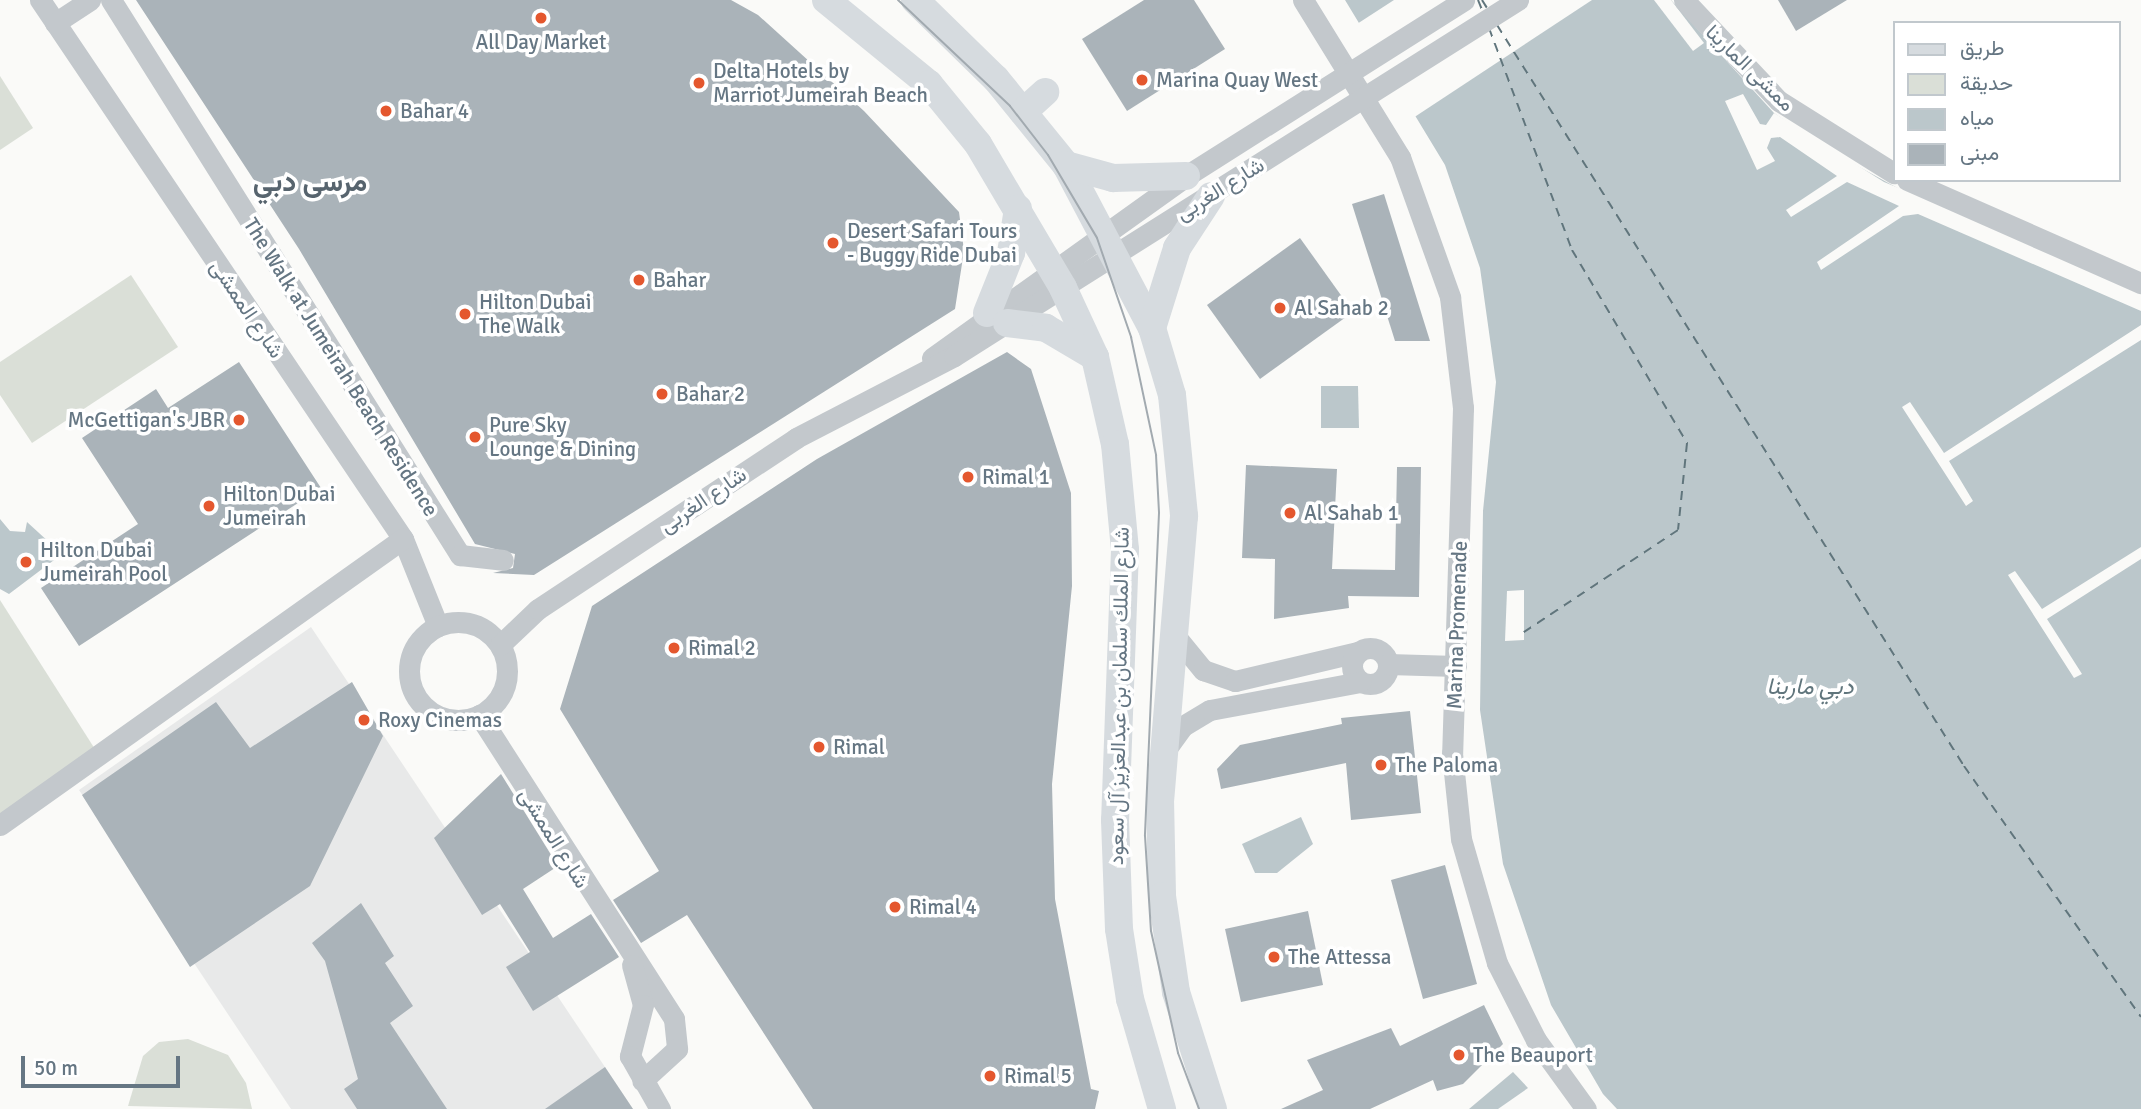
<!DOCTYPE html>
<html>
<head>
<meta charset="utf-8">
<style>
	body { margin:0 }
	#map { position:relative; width:2141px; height:1109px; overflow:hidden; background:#fafaf8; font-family:Signika,Vazirmatn,sans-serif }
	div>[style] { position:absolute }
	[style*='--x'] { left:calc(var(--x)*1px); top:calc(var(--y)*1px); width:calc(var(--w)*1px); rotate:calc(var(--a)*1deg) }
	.built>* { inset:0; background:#e8e9e9 }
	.green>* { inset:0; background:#dadfd7 }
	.water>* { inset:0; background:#bbc7cb }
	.pier>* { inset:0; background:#fafaf8 }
	.ferry>* { height:2px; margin-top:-1px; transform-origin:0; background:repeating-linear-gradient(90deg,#60757c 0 9px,transparent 0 16px) }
	.building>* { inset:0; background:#aab3b9 }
	.minor>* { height:21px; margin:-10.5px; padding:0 10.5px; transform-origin:10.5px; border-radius:10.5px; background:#c3c8cc }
	.minor>.ring { margin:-10.5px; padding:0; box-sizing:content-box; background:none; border:21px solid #c3c8cc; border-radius:50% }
	.major>* { height:28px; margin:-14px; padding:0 14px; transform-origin:14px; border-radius:14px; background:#d6dbdf }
	.tram>* { height:2px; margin:-1px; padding:0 1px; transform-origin:1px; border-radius:1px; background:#a2aab0 }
	.dots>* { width:19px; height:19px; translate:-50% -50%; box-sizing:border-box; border:4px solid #fff; border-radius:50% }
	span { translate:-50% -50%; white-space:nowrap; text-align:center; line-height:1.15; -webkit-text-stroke:7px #fff; paint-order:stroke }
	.poi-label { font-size:21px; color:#657683 }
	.left { translate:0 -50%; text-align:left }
	.right { translate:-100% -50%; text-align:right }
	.street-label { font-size:21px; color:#657683 }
	.water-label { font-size:23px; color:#60757c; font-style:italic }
	.district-label { font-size:28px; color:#57646e; font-weight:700 }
	.legend { position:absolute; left:1893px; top:21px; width:228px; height:161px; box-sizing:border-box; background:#fff; border:2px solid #c1c8cd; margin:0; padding:9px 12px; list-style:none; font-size:21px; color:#657683 }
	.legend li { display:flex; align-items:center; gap:14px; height:35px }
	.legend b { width:35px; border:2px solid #c1c8cd }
	.scale { position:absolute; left:21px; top:1056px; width:159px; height:32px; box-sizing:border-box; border:4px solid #657683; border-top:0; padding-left:9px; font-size:21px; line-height:24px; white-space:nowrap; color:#657683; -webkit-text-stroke:5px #fff; paint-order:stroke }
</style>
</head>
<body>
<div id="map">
	<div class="built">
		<i style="clip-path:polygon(311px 627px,633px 1109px,291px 1109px,79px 790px)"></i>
	</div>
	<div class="green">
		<i style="clip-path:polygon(0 76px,33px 128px,0 150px)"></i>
		<i style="clip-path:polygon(131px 275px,178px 347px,32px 443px,0 395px,0 362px)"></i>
		<i style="clip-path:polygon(0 600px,100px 757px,0 829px)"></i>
		<i style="clip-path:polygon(188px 1039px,228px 1055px,246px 1083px,252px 1109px,128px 1106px,143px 1056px,159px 1042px)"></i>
	</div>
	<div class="water">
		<i style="clip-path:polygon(1345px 0,1671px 0,1774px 113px,1823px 147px,1912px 196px,2141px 288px,2141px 1109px,1617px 1109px,1603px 1094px,1551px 1005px,1503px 864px,1480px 710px,1483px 511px,1496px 382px,1480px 268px,1445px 165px)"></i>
		<i style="clip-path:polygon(1321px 386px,1358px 386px,1359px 428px,1321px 428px)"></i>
		<i style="clip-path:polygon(0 519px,10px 531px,25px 532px,27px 522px,62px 554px,9px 594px,0 589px)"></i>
		<i style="clip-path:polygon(1301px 817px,1313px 844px,1277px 873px,1255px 873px,1242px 844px)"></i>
		<i style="clip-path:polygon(1513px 1072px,1528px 1088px,1498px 1109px,1469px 1109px)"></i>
	</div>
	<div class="pier">
		<i style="clip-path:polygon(1394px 0,1592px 0,1413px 118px,1357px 24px)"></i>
		<i style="clip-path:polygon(1654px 0,1671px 0,1704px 43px,1693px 51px)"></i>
		<i style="clip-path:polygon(1743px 94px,1760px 124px,1766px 125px,1774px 113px,1884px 182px,2141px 288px,2141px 311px,1918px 214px,1903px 216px,1821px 270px,1817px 262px,1899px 206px,1847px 182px,1791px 217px,1786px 210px,1837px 176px,1780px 137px,1771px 138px,1767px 148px,1775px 161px,1757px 170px,1725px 101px)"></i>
		<i style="clip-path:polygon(2141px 325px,2141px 340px,1949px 461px,1973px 501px,1966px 506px,1902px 407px,1910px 402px,1944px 453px)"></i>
		<i style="clip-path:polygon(2141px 547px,2141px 559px,2047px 619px,2082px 674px,2074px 678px,2008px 575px,2015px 571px,2042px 609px)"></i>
		<i style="clip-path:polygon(1524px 590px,1524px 640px,1505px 641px,1507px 591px)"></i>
	</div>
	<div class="ferry">
		<i style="--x:1478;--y:0;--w:11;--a:68"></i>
		<i style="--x:1482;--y:0;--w:9;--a:58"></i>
		<i style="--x:1497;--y:25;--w:876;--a:57.78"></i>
		<i style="--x:1964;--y:766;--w:307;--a:54.8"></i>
		<i style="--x:1489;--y:28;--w:237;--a:69.5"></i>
		<i style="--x:1572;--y:250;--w:225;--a:59.2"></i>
		<i style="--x:1687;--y:443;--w:87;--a:95.9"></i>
		<i style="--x:1678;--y:530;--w:185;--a:146.5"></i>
	</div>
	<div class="building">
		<i style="clip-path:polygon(136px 0,731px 0,758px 15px,864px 111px,959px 212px,964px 251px,955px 309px,534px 575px,493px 573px,513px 568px,515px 554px,475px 544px,299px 249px)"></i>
		<i style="clip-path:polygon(1144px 0,1194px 0,1225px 49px,1127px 111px,1082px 39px)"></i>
		<i style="clip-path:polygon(1778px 0,1847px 0,1796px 31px)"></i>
		<i style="clip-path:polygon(1384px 194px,1430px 341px,1395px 341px,1352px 204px)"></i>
		<i style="clip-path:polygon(1300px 238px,1353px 312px,1260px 379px,1207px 305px)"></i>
		<i style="clip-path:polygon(1007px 352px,1031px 369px,1071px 493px,1072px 586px,1052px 784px,1055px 899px,1091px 1089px,1099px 1091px,1095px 1109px,813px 1109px,687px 915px,641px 943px,613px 900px,659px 871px,560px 709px,592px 606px,817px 459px)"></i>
		<i style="clip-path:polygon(239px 362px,321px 488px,79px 646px,41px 588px,138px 524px,82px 438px,156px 389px,168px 408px)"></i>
		<i style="clip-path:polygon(1246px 465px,1337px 469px,1332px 569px,1395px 570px,1397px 467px,1421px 467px,1419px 597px,1348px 596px,1349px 608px,1274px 619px,1275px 559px,1242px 558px)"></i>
		<i style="clip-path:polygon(352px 682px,383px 736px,310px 886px,190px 967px,82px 795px,216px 702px,250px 748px)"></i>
		<i style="clip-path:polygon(1410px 711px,1421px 813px,1351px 820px,1346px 763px,1221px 789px,1217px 769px,1240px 745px,1342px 724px,1341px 718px)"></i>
		<i style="clip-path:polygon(501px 774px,558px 866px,523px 889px,553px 938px,591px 914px,619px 957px,533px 1011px,506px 967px,530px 952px,500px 904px,482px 915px,434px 838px)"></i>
		<i style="clip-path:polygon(1445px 865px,1477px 984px,1423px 999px,1391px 880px)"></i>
		<i style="clip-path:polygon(361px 903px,394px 956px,385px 963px,413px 1006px,390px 1023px,447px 1109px,357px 1109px,344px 1089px,358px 1079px,325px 961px,312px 943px)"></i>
		<i style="clip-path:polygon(1308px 911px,1323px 985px,1241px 1002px,1225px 929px)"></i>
		<i style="clip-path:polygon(1484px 1005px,1503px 1044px,1463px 1084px,1437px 1091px,1433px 1080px,1370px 1109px,1281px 1109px,1323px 1090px,1307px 1060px,1391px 1028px,1400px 1046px)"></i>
		<i style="clip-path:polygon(605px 1067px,633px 1109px,545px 1109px)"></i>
	</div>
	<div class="minor">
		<i style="--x:40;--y:0;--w:650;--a:56.04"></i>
		<i style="--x:403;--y:539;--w:94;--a:68.1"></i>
		<i style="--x:111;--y:0;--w:656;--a:57.84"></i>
		<i style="--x:460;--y:555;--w:43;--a:6.6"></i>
		<i style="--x:1303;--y:0;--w:185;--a:58.3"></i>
		<i style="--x:1400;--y:157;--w:149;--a:70.3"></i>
		<i style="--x:1450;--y:297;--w:112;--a:83.3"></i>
		<i style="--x:1463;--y:408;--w:345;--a:91.8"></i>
		<i style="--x:1452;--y:753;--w:86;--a:84"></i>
		<i style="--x:1461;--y:839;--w:129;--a:73.8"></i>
		<i style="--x:1497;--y:963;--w:86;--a:63.1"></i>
		<i style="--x:1536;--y:1040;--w:85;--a:54.1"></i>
		<i style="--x:1684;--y:0;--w:139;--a:46.8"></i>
		<i style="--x:1779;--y:101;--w:136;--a:32.1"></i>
		<i style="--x:55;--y:23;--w:42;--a:-33.3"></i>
		<i style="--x:1907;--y:180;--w:256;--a:23.8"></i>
		<i style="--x:932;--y:358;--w:312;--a:-35.6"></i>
		<i style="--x:1186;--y:176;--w:329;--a:-32.3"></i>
		<i class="ring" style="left:409px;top:622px;width:77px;height:77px"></i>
		<i style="--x:1176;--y:637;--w:43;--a:50.7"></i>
		<i style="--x:1203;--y:670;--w:34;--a:19"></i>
		<i style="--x:1235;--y:681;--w:126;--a:-13.3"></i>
		<i style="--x:500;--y:645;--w:52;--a:-43.5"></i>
		<i style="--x:538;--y:609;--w:310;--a:-33.5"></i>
		<i style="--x:796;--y:438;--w:178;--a:-27.4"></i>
		<i style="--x:954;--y:356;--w:667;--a:-32.26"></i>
		<i class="ring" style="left:1352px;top:648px;width:15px;height:15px"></i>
		<i style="--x:1388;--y:664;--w:68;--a:1.7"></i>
		<i style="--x:479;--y:715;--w:361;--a:57.3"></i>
		<i style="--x:674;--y:1019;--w:30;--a:84"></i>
		<i style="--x:677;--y:1049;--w:47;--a:137.6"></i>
		<i style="--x:1164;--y:752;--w:32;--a:-54"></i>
		<i style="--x:1183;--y:726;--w:31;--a:-31"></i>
		<i style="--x:1210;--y:710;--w:153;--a:-10.6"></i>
		<i style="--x:0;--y:825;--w:494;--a:-35.4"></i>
		<i style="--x:632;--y:965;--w:41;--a:74.6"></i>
		<i style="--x:643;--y:1005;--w:53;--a:104.3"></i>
		<i style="--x:630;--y:1056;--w:61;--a:60.5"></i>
	</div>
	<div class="major">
		<i style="--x:826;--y:0;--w:133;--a:39.2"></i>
		<i style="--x:929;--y:84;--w:77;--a:50.8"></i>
		<i style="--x:978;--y:144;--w:167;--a:59.4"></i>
		<i style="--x:1063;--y:288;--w:76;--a:65.1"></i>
		<i style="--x:1095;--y:357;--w:89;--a:77.1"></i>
		<i style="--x:1115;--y:444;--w:106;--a:84.6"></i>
		<i style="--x:1125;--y:550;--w:270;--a:92.1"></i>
		<i style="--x:1115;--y:820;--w:109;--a:87.9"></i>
		<i style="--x:1119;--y:929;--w:71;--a:81.1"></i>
		<i style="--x:1130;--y:999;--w:115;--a:73.8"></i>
		<i style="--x:915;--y:0;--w:113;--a:44.3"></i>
		<i style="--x:996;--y:79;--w:111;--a:50.9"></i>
		<i style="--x:1066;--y:165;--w:184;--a:62.2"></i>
		<i style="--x:1152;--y:328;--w:70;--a:73.4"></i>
		<i style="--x:1172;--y:395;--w:122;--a:84.3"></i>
		<i style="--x:1184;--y:516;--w:284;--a:94.8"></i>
		<i style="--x:1160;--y:799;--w:97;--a:88.8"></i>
		<i style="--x:1162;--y:896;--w:97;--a:81.7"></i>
		<i style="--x:1176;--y:992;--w:123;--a:72.5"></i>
		<i style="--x:1023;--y:112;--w:30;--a:-42"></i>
		<i style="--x:1066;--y:165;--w:49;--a:15.5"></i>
		<i style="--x:1113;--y:178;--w:73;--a:-1.6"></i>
		<i style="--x:987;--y:313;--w:65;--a:-68.2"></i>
		<i style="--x:1011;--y:253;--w:45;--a:-81"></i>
		<i style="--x:1007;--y:323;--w:39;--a:7"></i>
		<i style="--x:1046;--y:328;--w:57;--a:30.6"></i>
		<i style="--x:1152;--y:328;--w:84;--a:-72.6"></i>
		<i style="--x:1177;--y:248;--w:62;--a:-56.8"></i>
	</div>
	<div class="tram">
		<i style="--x:898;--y:0;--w:154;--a:43.4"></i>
		<i style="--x:1010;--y:106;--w:62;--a:52.2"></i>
		<i style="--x:1048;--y:155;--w:96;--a:59.4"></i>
		<i style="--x:1097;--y:238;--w:105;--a:71"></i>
		<i style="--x:1131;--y:337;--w:121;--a:78"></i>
		<i style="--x:1156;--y:455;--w:58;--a:87"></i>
		<i style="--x:1159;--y:513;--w:323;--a:92.5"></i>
		<i style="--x:1145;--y:836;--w:95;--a:86.4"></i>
		<i style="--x:1151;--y:931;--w:125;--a:77.5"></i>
		<i style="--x:1178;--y:1053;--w:60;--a:69.4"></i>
	</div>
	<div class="dots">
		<i style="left:541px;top:18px;background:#e4572e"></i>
		<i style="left:1142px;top:80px;background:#e4572e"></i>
		<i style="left:699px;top:83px;background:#e4572e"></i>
		<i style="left:386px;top:111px;background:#e4572e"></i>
		<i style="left:833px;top:243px;background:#e4572e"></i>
		<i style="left:639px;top:280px;background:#e4572e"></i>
		<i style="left:1280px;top:308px;background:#e4572e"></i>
		<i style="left:465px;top:314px;background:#e4572e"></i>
		<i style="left:662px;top:394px;background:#e4572e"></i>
		<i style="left:239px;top:420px;background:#e4572e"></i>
		<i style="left:475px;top:437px;background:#e4572e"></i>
		<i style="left:968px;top:477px;background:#e4572e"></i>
		<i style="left:209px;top:506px;background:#e4572e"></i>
		<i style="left:1290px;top:513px;background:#e4572e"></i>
		<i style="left:26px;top:562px;background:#e4572e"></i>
		<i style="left:674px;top:648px;background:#e4572e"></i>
		<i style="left:364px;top:720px;background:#e4572e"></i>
		<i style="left:819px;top:747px;background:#e4572e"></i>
		<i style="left:1381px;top:765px;background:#e4572e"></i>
		<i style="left:895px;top:907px;background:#e4572e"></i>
		<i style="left:1274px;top:957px;background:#e4572e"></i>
		<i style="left:1459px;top:1055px;background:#e4572e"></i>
		<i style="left:990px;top:1076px;background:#e4572e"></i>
	</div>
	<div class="poi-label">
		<span style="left:541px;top:42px">All Day Market</span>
		<span class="left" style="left:713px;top:83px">Delta Hotels by<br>Marriot Jumeirah Beach</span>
		<span class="left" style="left:1156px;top:80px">Marina Quay West</span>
		<span class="left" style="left:400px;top:111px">Bahar 4</span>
		<span class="left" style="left:847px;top:243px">Desert Safari Tours<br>- Buggy Ride Dubai</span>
		<span class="left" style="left:653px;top:280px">Bahar</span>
		<span class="left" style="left:479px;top:314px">Hilton Dubai<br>The Walk</span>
		<span class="left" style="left:1294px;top:308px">Al Sahab 2</span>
		<span class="left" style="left:676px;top:394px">Bahar 2</span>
		<span class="right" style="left:225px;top:420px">McGettigan's JBR</span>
		<span class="left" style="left:489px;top:437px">Pure Sky<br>Lounge &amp; Dining</span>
		<span class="left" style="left:982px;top:477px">Rimal 1</span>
		<span class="left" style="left:223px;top:506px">Hilton Dubai<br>Jumeirah</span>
		<span class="left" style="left:1304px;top:513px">Al Sahab 1</span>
		<span class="left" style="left:40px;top:562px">Hilton Dubai<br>Jumeirah Pool</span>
		<span class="left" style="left:688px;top:648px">Rimal 2</span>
		<span class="left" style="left:378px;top:720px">Roxy Cinemas</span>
		<span class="left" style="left:833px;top:747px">Rimal</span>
		<span class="left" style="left:1395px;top:765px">The Paloma</span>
		<span class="left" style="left:909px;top:907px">Rimal 4</span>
		<span class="left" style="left:1288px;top:957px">The Attessa</span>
		<span class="left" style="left:1473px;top:1055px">The Beauport</span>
		<span class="left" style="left:1004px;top:1076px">Rimal 5</span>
	</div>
	<div class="street-label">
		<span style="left:1750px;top:68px;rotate:44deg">ممشى المارينا</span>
		<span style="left:1220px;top:189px;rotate:-32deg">شارع الغربى</span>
		<span style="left:247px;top:309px;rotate:56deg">شارع الممشى</span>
		<span style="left:341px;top:367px;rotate:58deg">The Walk at Jumeirah Beach Residence</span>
		<span style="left:703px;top:500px;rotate:-34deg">شارع الغربى</span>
		<span style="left:1457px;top:625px;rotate:-88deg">Marina Promenade</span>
		<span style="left:1119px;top:696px;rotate:-89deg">شارع الملك سلمان بن عبدالعزيز آل سعود</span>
		<span style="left:554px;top:838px;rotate:58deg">شارع الممشى</span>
	</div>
	<div class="water-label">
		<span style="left:1810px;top:687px">دبي مارينا</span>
	</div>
	<div class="district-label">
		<span style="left:310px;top:182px">مرسى دبي</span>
	</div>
	<ul class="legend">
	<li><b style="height:9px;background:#d6dbdf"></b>طريق</li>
	<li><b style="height:19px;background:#dadfd7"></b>حديقة</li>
	<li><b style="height:19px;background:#bbc7cb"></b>مياه</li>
	<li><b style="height:19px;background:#aab3b9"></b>مبنى</li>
	</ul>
	<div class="scale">50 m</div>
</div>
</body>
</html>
